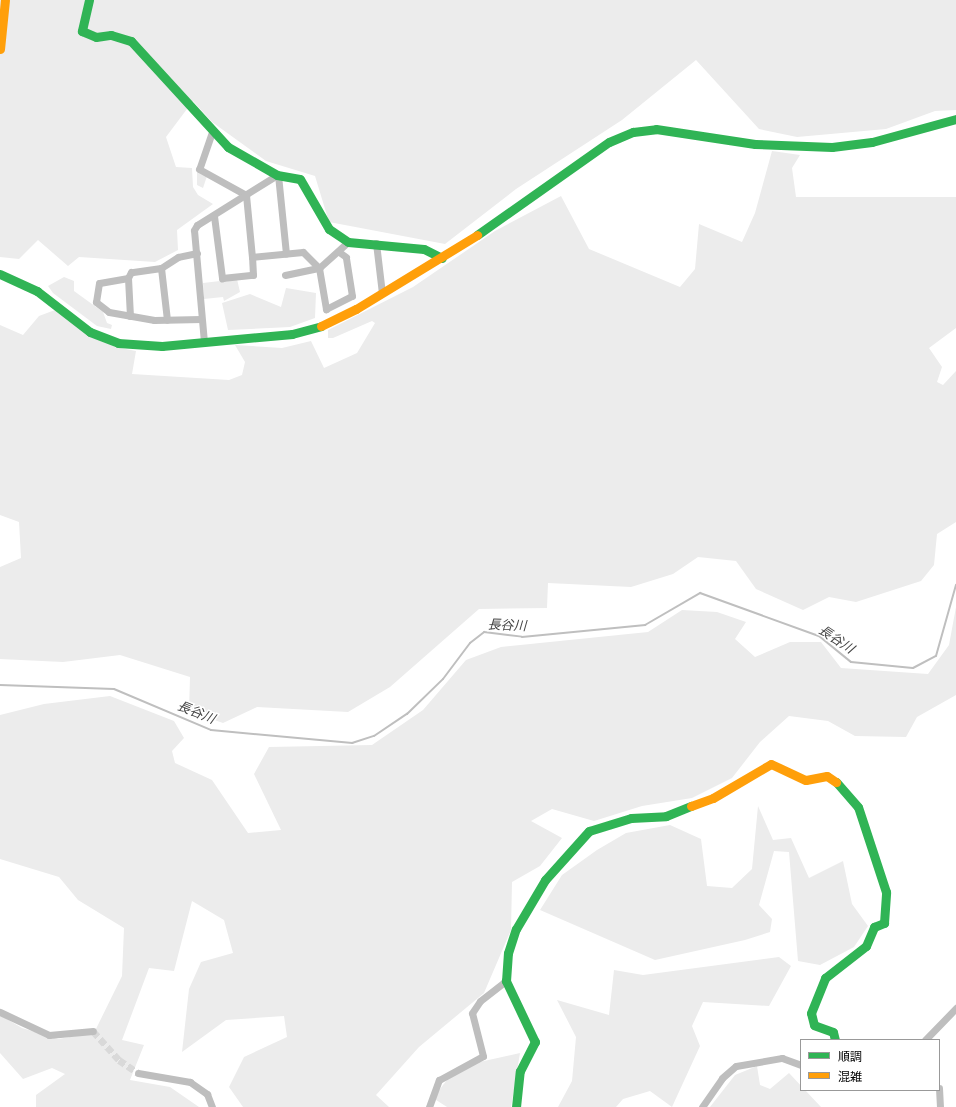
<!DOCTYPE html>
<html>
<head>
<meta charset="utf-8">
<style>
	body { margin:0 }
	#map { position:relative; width:956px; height:1107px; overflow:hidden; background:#fff; font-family:"PT Sans Narrow","Noto Sans JP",sans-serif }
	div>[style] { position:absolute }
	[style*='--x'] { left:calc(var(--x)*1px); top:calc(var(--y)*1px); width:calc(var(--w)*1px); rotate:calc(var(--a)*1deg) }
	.green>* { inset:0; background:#ececec }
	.stream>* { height:2px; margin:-1px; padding:0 1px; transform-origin:1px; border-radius:1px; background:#bfbfbf }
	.street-tunnel>* { height:7px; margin-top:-3.5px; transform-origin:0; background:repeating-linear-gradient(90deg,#d9d9d9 0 7px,transparent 0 10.5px) }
	.street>* { height:7px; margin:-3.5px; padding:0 3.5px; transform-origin:3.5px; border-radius:3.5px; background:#bebebe }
	.fast>* { height:9px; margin:-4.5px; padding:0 4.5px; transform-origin:4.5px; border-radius:4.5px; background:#30b455 }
	.slow>* { height:9px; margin:-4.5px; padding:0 4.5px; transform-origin:4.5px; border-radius:4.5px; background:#ff9f0a }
	span { translate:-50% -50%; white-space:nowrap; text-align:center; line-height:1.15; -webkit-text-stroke:3px #fff; paint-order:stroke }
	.water-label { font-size:13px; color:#444; font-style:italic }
	.legend { position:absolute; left:800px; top:1039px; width:140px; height:52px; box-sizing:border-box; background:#fff; border:1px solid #999; margin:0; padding:5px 7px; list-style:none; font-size:12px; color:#000 }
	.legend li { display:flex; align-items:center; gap:8px; height:20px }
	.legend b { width:20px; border:1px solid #999 }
</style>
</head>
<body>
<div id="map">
	<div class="green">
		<i style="clip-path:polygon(0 0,956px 0,956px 110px,935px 111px,886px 129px,797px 137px,759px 129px,696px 60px,622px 120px,516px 189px,445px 244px,329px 222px,315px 176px,266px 161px,212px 122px,193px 101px,166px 137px,176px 167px,192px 168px,193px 187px,198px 195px,213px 204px,177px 230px,178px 250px,155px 262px,79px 257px,68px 266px,38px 240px,19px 259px,0 257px)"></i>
		<i style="clip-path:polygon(772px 151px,800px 155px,792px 168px,796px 197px,956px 197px,956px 328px,929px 348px,942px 367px,937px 382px,943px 385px,956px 371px,956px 522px,937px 534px,934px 565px,921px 581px,856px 602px,829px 597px,803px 610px,756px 589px,736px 561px,698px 557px,673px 574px,631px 587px,548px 583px,547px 608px,479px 609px,390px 687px,348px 712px,257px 707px,223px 723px,189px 711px,190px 677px,120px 655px,63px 662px,0 659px,0 567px,21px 558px,19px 522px,0 515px,0 325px,23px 335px,39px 316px,55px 310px,115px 347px,136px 351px,132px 374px,229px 380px,242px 375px,245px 362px,235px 345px,282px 348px,311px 341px,324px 368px,357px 353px,375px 323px,372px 321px,333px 338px,328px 338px,328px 330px,413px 287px,495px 231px,561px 196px,589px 249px,680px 287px,695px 269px,699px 224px,742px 242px,755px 213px)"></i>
		<i style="clip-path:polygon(197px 171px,207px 176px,203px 188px,197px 185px)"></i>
		<i style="clip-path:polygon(64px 277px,74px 281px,74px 291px,103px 312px,107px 323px,112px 325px,111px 329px,97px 326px,53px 293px,48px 286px)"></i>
		<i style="clip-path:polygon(237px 279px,240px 292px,224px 301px,223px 297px,204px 299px,203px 283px)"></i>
		<i style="clip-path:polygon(286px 288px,316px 293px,315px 318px,290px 327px,228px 330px,222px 303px,250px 294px,281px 307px)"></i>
		<i style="clip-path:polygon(956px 607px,956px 695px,917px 717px,906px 737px,855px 736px,828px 721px,789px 716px,760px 742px,732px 778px,692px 798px,642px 806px,594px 821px,552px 809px,531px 821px,562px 838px,540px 866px,512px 882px,511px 930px,484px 993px,419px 1047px,376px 1095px,389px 1107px,243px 1107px,229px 1087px,244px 1057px,287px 1037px,284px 1016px,226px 1020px,182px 1052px,189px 989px,201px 962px,233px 953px,224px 920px,192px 901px,174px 971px,149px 968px,122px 1040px,144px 1045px,130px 1080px,170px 1087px,199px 1107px,36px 1107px,36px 1095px,65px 1074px,52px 1068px,23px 1079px,0 1053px,0 1015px,22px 1028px,58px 1039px,94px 1033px,122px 976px,124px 928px,78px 900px,59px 877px,0 859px,0 715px,44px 704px,110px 696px,174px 721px,184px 738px,172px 751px,175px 763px,212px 780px,248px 833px,281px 830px,254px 774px,269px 747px,372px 745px,423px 710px,466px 660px,501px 647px,648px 632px,682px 610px,717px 612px,746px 622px,735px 639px,755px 657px,790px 642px,821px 642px,841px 668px,928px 674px,949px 645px)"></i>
		<i style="clip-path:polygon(758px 806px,773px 840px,791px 838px,809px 878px,843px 861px,852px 904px,868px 926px,854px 947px,820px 965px,798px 961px,789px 852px,774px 851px,759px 905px,772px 919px,770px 932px,745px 940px,655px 960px,540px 910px,562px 875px,597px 850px,626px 833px,670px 825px,701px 839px,707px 886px,732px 888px,752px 869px)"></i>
		<i style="clip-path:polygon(779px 957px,791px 966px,769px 1006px,703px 1002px,692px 1026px,700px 1046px,672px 1107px,650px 1091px,623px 1099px,616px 1107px,558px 1107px,572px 1081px,576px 1037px,557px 1000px,609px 1015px,614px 970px,643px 975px)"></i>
		<i style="clip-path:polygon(520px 1053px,511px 1107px,447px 1107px,433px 1098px,457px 1067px)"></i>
		<i style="clip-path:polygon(757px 1066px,760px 1085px,770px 1089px,789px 1073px,821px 1107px,710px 1107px,735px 1075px)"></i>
	</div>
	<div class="stream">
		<i style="--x:0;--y:685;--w:114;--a:2"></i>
		<i style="--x:114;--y:689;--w:105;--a:22.9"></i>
		<i style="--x:211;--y:730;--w:142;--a:5.3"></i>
		<i style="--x:352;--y:743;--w:23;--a:-18"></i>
		<i style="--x:374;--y:736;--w:40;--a:-34"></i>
		<i style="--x:407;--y:714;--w:50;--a:-44.2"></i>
		<i style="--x:443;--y:679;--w:45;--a:-53.1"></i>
		<i style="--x:470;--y:643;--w:18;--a:-38"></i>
		<i style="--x:484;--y:632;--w:38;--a:7"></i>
		<i style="--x:522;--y:637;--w:124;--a:-5.6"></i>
		<i style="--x:645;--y:625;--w:64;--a:-30.2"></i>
		<i style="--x:700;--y:593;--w:127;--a:19.9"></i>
		<i style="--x:819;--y:636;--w:41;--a:39.1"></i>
		<i style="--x:851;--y:662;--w:62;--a:5.5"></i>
		<i style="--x:913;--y:668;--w:26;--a:-28"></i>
		<i style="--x:936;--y:656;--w:74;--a:-74.3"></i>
	</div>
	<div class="street-tunnel">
		<i style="--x:93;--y:1031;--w:39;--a:48"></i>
		<i style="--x:119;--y:1060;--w:23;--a:34"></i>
	</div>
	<div class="street">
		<i style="--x:212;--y:132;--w:39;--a:109"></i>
		<i style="--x:199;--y:169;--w:54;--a:29"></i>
		<i style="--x:246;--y:195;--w:62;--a:84.5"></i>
		<i style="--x:278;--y:175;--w:79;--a:84.2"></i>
		<i style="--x:214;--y:216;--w:63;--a:82.6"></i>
		<i style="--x:222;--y:278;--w:31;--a:-6"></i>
		<i style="--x:253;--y:275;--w:18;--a:-93"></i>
		<i style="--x:252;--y:257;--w:51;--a:-5.6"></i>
		<i style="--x:303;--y:252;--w:23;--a:45"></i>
		<i style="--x:319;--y:268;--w:39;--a:-42"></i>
		<i style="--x:376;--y:243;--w:50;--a:83.2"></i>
		<i style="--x:197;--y:253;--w:19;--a:168"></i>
		<i style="--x:178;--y:257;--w:20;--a:147"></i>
		<i style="--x:161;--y:268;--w:30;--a:172"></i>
		<i style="--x:131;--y:272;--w:7;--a:117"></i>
		<i style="--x:128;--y:278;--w:29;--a:170"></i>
		<i style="--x:99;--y:283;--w:19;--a:99"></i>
		<i style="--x:96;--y:302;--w:16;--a:38"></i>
		<i style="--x:109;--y:312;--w:46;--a:10.1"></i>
		<i style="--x:154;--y:320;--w:47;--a:-1.2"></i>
		<i style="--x:161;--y:268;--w:52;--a:83.4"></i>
		<i style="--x:285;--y:275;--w:35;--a:-12"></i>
		<i style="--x:319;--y:268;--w:42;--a:80.3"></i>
		<i style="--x:326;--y:309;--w:29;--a:-27"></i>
		<i style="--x:352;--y:296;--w:39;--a:-99"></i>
		<i style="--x:346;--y:257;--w:9;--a:-144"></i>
		<i style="--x:128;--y:278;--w:38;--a:87"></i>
		<i style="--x:204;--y:342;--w:112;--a:-95.1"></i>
		<i style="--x:194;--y:230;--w:6;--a:-59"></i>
		<i style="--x:197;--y:225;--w:94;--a:-32"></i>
		<i style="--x:0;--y:1012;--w:54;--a:25.1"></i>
		<i style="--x:49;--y:1035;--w:44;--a:-5.2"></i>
		<i style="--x:925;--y:1040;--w:45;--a:-45.9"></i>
		<i style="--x:138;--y:1073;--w:53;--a:9.8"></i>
		<i style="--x:190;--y:1082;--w:21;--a:35"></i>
		<i style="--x:207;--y:1094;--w:14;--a:69"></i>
		<i style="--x:939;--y:1088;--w:19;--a:87"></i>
		<i style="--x:429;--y:1107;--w:29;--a:-70"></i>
		<i style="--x:439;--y:1080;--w:50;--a:-28.6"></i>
		<i style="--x:483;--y:1056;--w:44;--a:-104.3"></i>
		<i style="--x:472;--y:1013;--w:14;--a:-56"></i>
		<i style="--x:480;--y:1001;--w:33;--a:-38"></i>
		<i style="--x:702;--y:1107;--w:35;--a:-55"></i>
		<i style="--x:722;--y:1078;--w:18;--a:-41"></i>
		<i style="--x:736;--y:1066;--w:47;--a:-9.9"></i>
		<i style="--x:782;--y:1058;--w:20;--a:20"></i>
	</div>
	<div class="fast">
		<i style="--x:89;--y:0;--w:32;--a:103"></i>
		<i style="--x:82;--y:31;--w:15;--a:23"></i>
		<i style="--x:96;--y:37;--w:15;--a:-8"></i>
		<i style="--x:111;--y:35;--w:21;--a:17"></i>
		<i style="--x:131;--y:41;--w:144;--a:47.5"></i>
		<i style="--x:228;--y:147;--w:56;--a:29.7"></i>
		<i style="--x:277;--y:175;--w:23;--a:10"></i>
		<i style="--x:300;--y:179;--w:58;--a:59.9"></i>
		<i style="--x:329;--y:229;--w:23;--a:34"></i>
		<i style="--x:348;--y:242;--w:76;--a:5.3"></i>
		<i style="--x:424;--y:249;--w:20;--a:27"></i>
		<i style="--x:477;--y:235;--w:161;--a:-35.2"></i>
		<i style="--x:609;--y:142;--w:26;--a:-23"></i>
		<i style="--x:633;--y:132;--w:23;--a:-7"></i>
		<i style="--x:656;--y:129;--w:100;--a:8.6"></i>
		<i style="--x:755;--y:144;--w:77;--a:2.2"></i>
		<i style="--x:832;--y:147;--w:40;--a:-7.1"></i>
		<i style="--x:872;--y:142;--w:87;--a:-15.3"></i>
		<i style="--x:0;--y:274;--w:41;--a:24.7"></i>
		<i style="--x:37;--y:291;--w:67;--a:37.7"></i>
		<i style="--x:90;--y:332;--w:30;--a:21"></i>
		<i style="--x:118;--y:343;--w:44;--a:3.9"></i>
		<i style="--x:162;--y:346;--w:131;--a:-5.3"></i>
		<i style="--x:292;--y:334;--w:30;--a:-15"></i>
		<i style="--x:835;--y:1040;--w:8;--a:-104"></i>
		<i style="--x:833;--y:1032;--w:20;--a:-160"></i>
		<i style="--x:814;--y:1025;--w:12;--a:-104"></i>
		<i style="--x:811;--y:1013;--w:38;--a:-68"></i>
		<i style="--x:825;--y:978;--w:52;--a:-38"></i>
		<i style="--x:866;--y:946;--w:21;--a:-67"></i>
		<i style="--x:874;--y:927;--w:11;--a:-22"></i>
		<i style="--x:884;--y:923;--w:31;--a:-86"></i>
		<i style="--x:886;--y:892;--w:89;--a:-108.2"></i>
		<i style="--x:858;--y:807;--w:33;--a:-131"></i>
		<i style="--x:516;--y:1107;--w:36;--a:-84"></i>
		<i style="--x:520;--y:1071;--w:33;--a:-63"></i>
		<i style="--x:535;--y:1042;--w:68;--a:-115.4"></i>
		<i style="--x:506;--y:981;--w:28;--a:-86"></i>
		<i style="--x:508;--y:953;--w:25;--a:-72"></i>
		<i style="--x:516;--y:929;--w:57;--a:-59.4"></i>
		<i style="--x:545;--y:880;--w:66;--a:-48.1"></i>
		<i style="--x:589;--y:831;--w:44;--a:-17.2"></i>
		<i style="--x:631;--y:818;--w:35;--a:-3"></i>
		<i style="--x:666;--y:816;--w:27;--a:-22"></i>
	</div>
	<div class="slow">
		<i style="--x:0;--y:49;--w:49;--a:-84.2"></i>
		<i style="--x:321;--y:326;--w:39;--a:-26"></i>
		<i style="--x:356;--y:309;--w:142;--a:-31.4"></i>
		<i style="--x:691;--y:806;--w:23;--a:-20"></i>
		<i style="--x:713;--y:798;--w:67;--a:-30.4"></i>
		<i style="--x:771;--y:764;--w:38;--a:25"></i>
		<i style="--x:806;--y:780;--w:21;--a:-11"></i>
		<i style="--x:827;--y:776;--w:11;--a:34"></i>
	</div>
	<div class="water-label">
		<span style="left:507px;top:626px;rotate:2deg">長谷川</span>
		<span style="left:836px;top:640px;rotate:34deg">長谷川</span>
		<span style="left:196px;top:713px;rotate:22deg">長谷川</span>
	</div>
	<ul class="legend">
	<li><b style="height:5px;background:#30b455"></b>順調</li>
	<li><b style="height:5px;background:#ff9f0a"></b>混雑</li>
	</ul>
</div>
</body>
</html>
